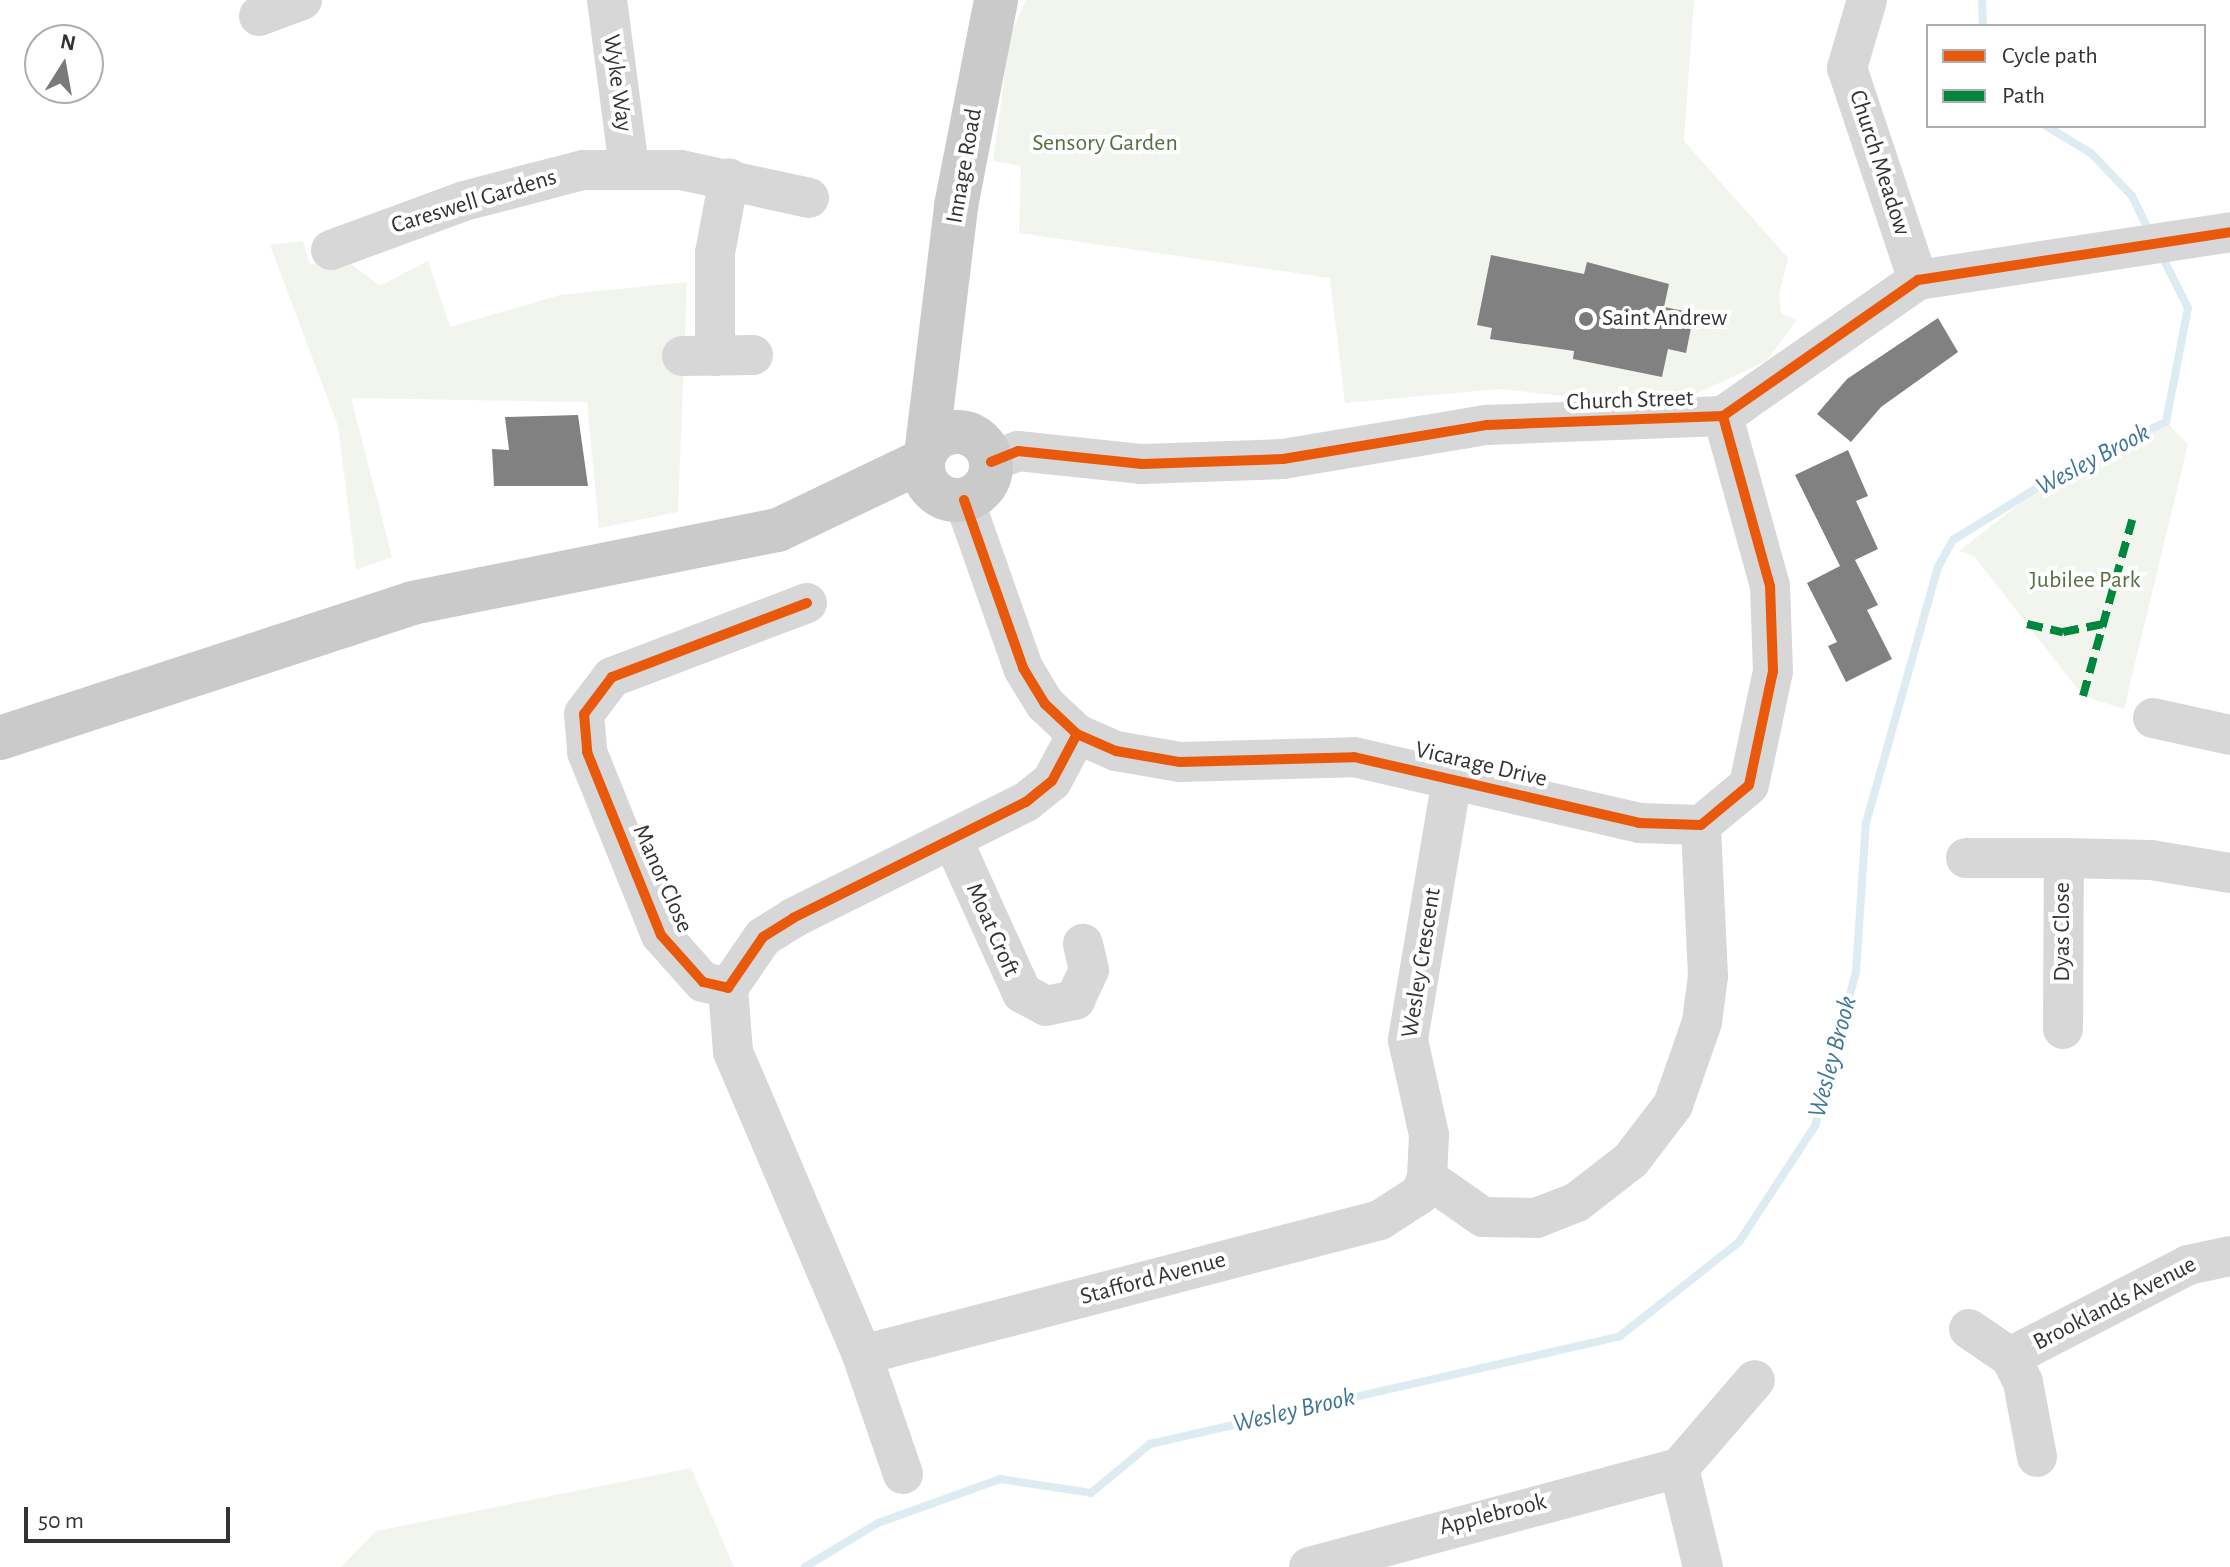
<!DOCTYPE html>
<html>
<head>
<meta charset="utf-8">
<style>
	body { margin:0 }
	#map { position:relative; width:2230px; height:1567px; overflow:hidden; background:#fff; font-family:"Alegreya Sans",sans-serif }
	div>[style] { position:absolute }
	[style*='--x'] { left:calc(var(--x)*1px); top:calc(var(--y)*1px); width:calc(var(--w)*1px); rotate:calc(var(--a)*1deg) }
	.green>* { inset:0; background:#f1f5ed }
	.stream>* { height:8px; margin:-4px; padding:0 4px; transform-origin:4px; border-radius:4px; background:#ddebf3 }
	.building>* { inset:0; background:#818181 }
	.minor>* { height:40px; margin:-20px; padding:0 20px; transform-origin:20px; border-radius:20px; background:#d7d7d7 }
	.major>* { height:44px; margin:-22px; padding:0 22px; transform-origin:22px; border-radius:22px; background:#cacaca }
	.major>.ring { margin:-22px; padding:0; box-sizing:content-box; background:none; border:44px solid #cacaca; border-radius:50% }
	.quiet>* { height:8px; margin-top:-4px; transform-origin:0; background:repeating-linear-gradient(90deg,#00873e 0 16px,transparent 0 24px) }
	.cycleway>* { height:10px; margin:-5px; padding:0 5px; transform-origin:5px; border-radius:5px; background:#e8590c }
	.dots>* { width:22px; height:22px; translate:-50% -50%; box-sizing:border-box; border:4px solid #fff; border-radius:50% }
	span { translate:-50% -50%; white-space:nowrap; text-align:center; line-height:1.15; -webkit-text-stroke:8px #fff; paint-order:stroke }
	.street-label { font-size:24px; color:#333 }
	.park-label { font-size:24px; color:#56703f }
	.poi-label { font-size:24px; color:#333 }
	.left { translate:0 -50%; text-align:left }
	.water-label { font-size:26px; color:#3f7597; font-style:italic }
	.legend { position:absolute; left:1926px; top:24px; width:280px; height:104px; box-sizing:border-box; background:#fff; border:2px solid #adadad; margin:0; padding:10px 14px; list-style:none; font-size:24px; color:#333 }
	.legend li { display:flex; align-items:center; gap:16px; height:40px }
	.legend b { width:40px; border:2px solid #adadad }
	.north { position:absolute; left:24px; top:24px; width:80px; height:80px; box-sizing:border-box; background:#fff; border:2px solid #adadad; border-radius:50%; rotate:11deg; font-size:22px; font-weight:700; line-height:32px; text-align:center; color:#333 }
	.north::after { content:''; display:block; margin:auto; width:28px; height:36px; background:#7a7a7a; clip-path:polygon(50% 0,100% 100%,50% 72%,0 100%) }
	.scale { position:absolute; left:24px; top:1507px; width:206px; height:36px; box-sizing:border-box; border:4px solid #333; border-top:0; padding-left:10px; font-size:24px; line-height:28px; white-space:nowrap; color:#333; -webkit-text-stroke:6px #fff; paint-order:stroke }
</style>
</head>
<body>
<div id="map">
	<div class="green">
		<i style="clip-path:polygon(1026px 0,1694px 0,1684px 141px,1788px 258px,1779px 295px,1781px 313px,1797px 320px,1766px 361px,1683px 400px,1637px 404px,1500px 389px,1345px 403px,1330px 278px,1019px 233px,1021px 166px,993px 161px,1010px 36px)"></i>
		<i style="clip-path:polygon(303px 241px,310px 264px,350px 263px,380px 286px,428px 261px,450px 327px,560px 295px,687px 282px,678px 512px,599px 528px,587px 402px,351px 398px,392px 557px,356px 570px,338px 426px,270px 245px)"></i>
		<i style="clip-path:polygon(2166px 422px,2188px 444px,2124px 709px,2083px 696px,1974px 556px,1959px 551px,2053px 478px)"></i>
		<i style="clip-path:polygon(691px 1468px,734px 1567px,341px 1567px,376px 1531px)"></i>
	</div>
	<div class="stream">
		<i style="--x:1982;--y:0;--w:26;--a:88"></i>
		<i style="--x:2046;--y:126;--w:52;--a:31"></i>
		<i style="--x:2091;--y:153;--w:59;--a:46.4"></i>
		<i style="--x:2132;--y:196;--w:43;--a:64"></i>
		<i style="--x:805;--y:1567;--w:85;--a:-31.1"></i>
		<i style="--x:878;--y:1523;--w:130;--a:-19.8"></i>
		<i style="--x:1000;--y:1479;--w:92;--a:8.7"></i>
		<i style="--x:1091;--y:1493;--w:77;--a:-39.7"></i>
		<i style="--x:1150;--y:1444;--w:482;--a:-12.9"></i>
		<i style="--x:1620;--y:1336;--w:152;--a:-38.3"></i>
		<i style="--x:1739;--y:1242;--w:139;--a:-56.8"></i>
		<i style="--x:1815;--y:1126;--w:159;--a:-75.1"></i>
		<i style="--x:1856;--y:972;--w:149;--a:-86.2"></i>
		<i style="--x:1866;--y:823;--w:266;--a:-74.3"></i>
		<i style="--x:1938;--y:567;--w:31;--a:-61"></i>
		<i style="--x:1953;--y:540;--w:152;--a:-31.8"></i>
		<i style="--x:2082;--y:460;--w:92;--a:-24.3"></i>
		<i style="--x:2166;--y:422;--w:116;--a:-79.1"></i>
		<i style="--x:2188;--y:308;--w:60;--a:-116.6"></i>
	</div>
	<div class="building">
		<i style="clip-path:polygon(1491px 255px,1584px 274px,1587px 262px,1669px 284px,1664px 307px,1694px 313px,1686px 353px,1668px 349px,1662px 377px,1573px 359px,1574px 351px,1490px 339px,1492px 328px,1477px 325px)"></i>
		<i style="clip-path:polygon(1938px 318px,1958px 352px,1881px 407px,1851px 442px,1817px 414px,1847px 379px)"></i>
		<i style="clip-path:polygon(578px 415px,588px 486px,494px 486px,492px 449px,509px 450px,505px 417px)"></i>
		<i style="clip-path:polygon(1848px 450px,1868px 496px,1856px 501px,1878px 549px,1855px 560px,1878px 605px,1867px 610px,1892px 659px,1846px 682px,1828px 646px,1837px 642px,1807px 583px,1840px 566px,1795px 475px)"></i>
	</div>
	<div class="minor">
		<i style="--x:607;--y:0;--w:168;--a:82.5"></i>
		<i style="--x:1867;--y:0;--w:71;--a:106.4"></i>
		<i style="--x:1847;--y:68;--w:224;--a:71.5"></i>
		<i style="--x:259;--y:16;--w:46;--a:-20.4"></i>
		<i style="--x:331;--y:250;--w:142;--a:-20.2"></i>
		<i style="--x:464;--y:201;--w:123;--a:-14.6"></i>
		<i style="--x:583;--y:170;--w:98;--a:0"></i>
		<i style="--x:681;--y:170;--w:131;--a:12.3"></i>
		<i style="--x:682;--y:356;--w:71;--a:-0.8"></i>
		<i style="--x:715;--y:356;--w:103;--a:-90"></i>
		<i style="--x:715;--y:253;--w:76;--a:-79.4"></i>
		<i style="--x:991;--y:462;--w:29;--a:-22"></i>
		<i style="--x:1018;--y:451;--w:125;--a:6"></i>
		<i style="--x:1142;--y:464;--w:141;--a:-2"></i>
		<i style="--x:1283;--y:459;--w:207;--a:-9.5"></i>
		<i style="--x:1487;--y:425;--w:236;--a:-2.2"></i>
		<i style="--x:1723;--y:416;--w:238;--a:-34.9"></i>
		<i style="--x:1918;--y:280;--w:316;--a:-8.7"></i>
		<i style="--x:964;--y:500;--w:178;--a:70.6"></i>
		<i style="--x:1023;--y:668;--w:42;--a:58.6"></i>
		<i style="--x:1045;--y:704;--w:44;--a:43.2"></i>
		<i style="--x:1077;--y:734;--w:43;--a:23.6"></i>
		<i style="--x:1116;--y:751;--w:65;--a:9.8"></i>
		<i style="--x:1180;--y:762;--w:174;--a:-1.6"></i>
		<i style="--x:1354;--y:757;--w:293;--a:13"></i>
		<i style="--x:1639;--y:823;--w:62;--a:1.8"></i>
		<i style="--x:1701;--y:825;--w:62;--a:-39.8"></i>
		<i style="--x:1749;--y:785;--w:116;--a:-78.1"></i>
		<i style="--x:1773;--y:671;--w:85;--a:-92"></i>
		<i style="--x:1770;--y:586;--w:176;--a:-105.5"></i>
		<i style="--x:807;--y:603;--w:209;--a:159.2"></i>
		<i style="--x:612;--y:677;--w:46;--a:127.1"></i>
		<i style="--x:584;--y:714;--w:38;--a:85"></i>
		<i style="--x:587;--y:752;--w:197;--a:68"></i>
		<i style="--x:661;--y:935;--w:63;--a:48.2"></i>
		<i style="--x:703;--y:982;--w:26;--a:13"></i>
		<i style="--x:728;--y:988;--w:62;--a:-55.5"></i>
		<i style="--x:763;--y:937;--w:36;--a:-32"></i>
		<i style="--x:793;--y:918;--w:260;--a:-26.5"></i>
		<i style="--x:1026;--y:802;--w:33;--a:-39"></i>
		<i style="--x:1052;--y:781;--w:53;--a:-62"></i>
		<i style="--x:2153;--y:718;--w:79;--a:12.4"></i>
		<i style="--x:1452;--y:779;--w:265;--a:99.6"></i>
		<i style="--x:1408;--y:1040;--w:97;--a:77.5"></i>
		<i style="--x:1429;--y:1135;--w:43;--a:92.7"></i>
		<i style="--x:1427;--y:1178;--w:68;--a:34.9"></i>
		<i style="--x:1483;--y:1217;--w:53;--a:1.1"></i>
		<i style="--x:1536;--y:1218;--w:44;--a:-21.3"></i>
		<i style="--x:1577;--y:1202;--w:68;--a:-37.9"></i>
		<i style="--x:1631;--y:1160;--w:69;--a:-52.6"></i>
		<i style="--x:1673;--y:1105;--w:88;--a:-70.7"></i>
		<i style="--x:1702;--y:1022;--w:46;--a:-82.6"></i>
		<i style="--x:1708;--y:976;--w:151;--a:-92.7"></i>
		<i style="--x:954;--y:843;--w:165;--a:65.6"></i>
		<i style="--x:1022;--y:993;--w:27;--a:28"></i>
		<i style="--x:1046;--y:1006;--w:30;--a:-12"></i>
		<i style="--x:1075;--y:1000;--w:33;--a:-65"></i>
		<i style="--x:1089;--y:970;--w:27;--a:-103"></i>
		<i style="--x:1966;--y:858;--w:98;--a:0"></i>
		<i style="--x:728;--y:988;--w:64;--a:85.5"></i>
		<i style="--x:733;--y:1052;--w:329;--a:66.9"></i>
		<i style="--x:862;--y:1355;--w:126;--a:71"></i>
		<i style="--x:2063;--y:1029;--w:171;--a:-89.7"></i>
		<i style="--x:2064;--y:858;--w:87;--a:1.3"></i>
		<i style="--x:2151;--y:860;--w:80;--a:9.3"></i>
		<i style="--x:1969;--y:1329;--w:50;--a:34.3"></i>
		<i style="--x:862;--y:1355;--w:535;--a:-14.61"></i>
		<i style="--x:1380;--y:1220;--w:48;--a:-33"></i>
		<i style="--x:1420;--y:1194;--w:17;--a:-66"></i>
		<i style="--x:2037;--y:1457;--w:76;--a:-100.6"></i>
		<i style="--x:2023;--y:1382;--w:28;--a:-117"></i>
		<i style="--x:2010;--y:1357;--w:200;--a:-27.3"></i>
		<i style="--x:2188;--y:1265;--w:43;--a:-12.1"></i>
		<i style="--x:1679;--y:1468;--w:116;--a:-49.2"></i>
		<i style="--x:1309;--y:1567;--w:383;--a:-15"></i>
		<i style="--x:1679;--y:1468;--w:102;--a:76.4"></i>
	</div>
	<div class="major">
		<i class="ring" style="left:923px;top:432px;width:24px;height:24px"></i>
		<i style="--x:927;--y:447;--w:243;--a:-83.1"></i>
		<i style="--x:956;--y:206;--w:210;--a:-79"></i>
		<i style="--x:0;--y:738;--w:434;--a:-18.1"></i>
		<i style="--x:412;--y:603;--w:373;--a:-11.3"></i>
		<i style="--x:778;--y:530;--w:160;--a:-25.6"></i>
	</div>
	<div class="quiet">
		<i style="--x:2027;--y:624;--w:37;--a:13"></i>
		<i style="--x:2063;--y:632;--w:41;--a:-11.3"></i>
		<i style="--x:2083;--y:696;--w:183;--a:-74.4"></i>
	</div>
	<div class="cycleway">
		<i style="--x:991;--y:462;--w:29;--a:-22"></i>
		<i style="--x:1018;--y:451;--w:125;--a:6"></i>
		<i style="--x:1142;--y:464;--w:141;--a:-2"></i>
		<i style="--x:1283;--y:459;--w:207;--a:-9.5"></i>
		<i style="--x:1487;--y:425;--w:236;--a:-2.2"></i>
		<i style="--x:1723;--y:416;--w:238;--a:-34.9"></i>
		<i style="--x:1918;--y:280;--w:316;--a:-8.7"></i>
		<i style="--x:964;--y:500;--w:178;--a:70.6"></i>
		<i style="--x:1023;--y:668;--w:42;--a:58.6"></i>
		<i style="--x:1045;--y:704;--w:44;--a:43.2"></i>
		<i style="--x:1077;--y:734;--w:43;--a:23.6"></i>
		<i style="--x:1116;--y:751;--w:65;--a:9.8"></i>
		<i style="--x:1180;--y:762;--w:174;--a:-1.6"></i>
		<i style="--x:1354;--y:757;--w:293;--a:13"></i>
		<i style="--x:1639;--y:823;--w:62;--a:1.8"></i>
		<i style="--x:1701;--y:825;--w:62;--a:-39.8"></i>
		<i style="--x:1749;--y:785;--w:116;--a:-78.1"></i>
		<i style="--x:1773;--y:671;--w:85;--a:-92"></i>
		<i style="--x:1770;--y:586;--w:176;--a:-105.5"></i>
		<i style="--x:807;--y:603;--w:209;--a:159.2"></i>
		<i style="--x:612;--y:677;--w:46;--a:127.1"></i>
		<i style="--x:584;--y:714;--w:38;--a:85"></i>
		<i style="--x:587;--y:752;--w:197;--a:68"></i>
		<i style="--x:661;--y:935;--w:63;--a:48.2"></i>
		<i style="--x:703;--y:982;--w:26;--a:13"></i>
		<i style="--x:728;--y:988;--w:62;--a:-55.5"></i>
		<i style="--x:763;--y:937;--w:36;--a:-32"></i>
		<i style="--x:793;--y:918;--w:260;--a:-26.5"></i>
		<i style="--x:1026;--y:802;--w:33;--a:-39"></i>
		<i style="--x:1052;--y:781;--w:53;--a:-62"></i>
	</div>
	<div class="dots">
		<i style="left:1586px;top:319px;background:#7a7a7a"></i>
	</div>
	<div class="street-label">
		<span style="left:617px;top:83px;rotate:82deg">Wyke Way</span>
		<span style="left:1879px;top:163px;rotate:72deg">Church Meadow</span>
		<span style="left:965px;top:166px;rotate:-80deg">Innage Road</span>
		<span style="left:474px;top:202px;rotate:-17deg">Careswell Gardens</span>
		<span style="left:1630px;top:401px;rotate:-2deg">Church Street</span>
		<span style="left:1481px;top:765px;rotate:13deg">Vicarage Drive</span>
		<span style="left:662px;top:879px;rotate:66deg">Manor Close</span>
		<span style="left:992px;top:930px;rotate:66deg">Moat Croft</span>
		<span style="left:2063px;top:932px;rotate:-90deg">Dyas Close</span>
		<span style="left:1422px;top:963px;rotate:-81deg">Wesley Crescent</span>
		<span style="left:1153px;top:1279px;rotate:-15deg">Stafford Avenue</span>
		<span style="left:2115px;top:1304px;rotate:-27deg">Brooklands Avenue</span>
		<span style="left:1493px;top:1515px;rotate:-14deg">Applebrook</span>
	</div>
	<div class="park-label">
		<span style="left:1105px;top:144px">Sensory Garden</span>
		<span style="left:2085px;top:581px">Jubilee Park</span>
	</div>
	<div class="poi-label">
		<span class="left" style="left:1602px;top:319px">Saint Andrew</span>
	</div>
	<div class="water-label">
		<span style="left:2093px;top:460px;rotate:-28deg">Wesley Brook</span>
		<span style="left:1833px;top:1057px;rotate:-75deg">Wesley Brook</span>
		<span style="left:1294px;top:1411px;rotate:-13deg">Wesley Brook</span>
	</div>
	<ul class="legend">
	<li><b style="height:10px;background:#e8590c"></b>Cycle path</li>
	<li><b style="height:10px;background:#00873e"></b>Path</li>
	</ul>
	<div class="north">N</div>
	<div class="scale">50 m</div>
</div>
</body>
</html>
